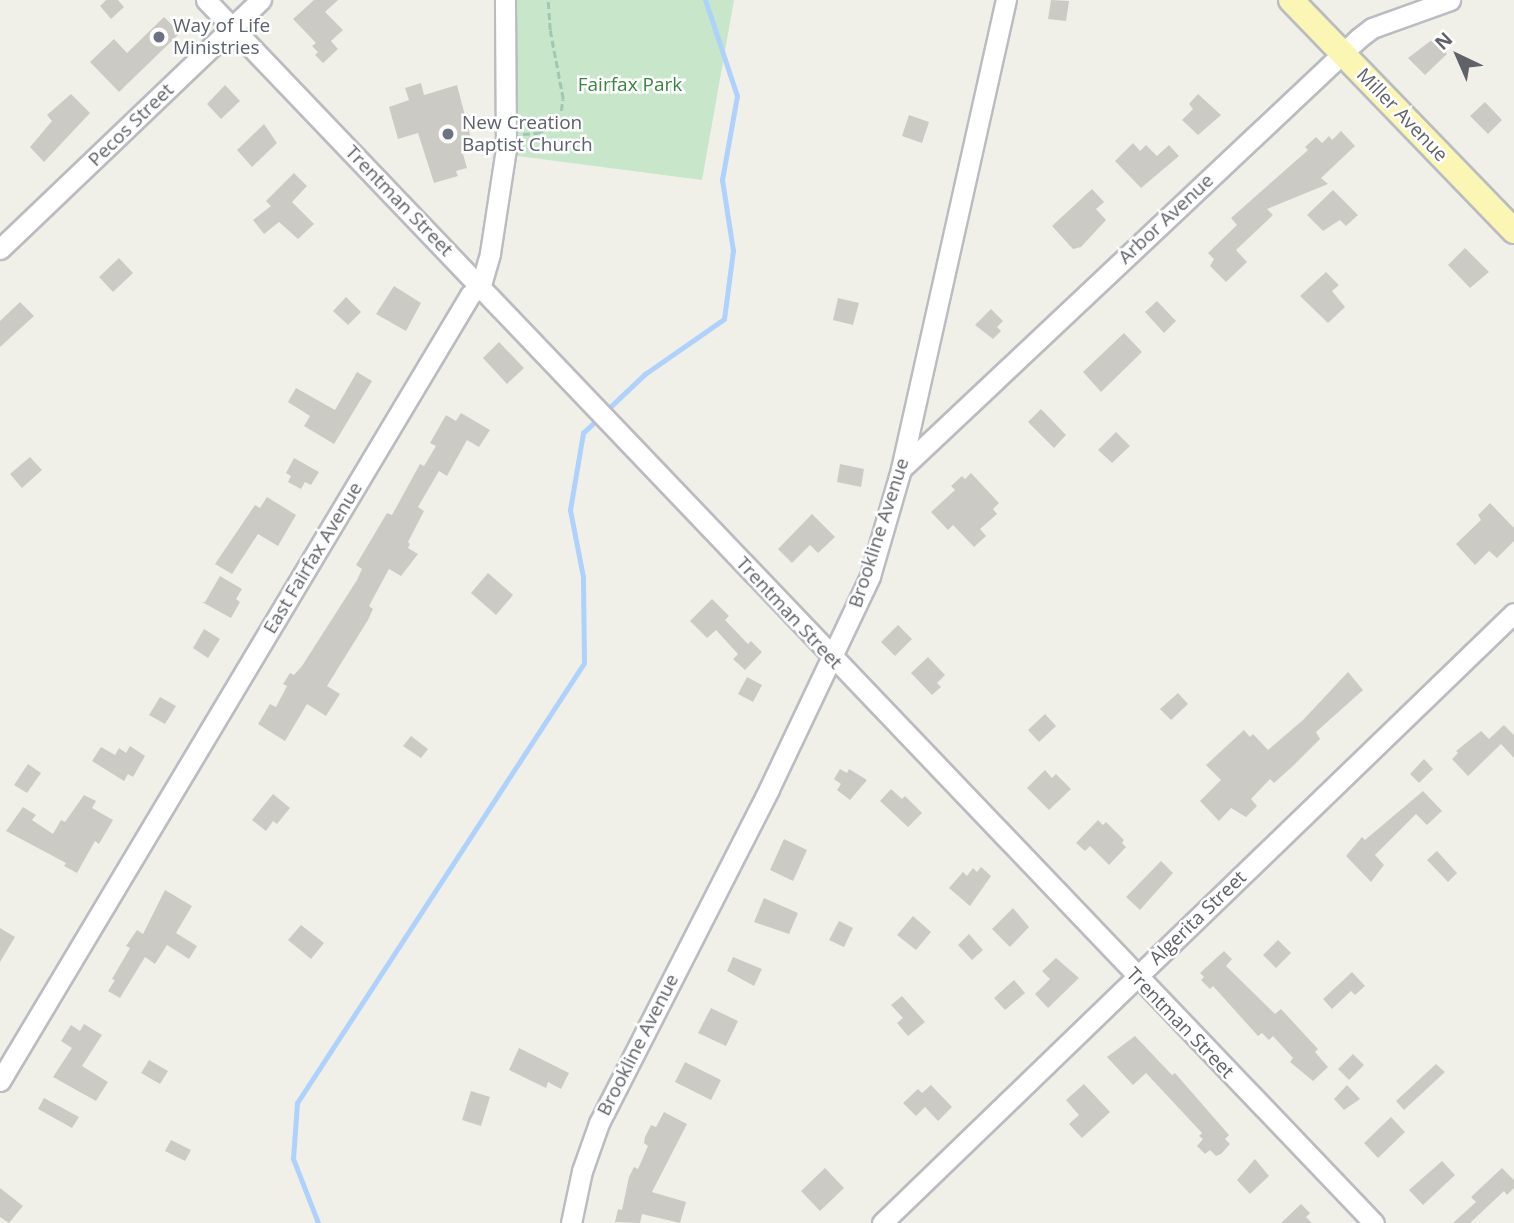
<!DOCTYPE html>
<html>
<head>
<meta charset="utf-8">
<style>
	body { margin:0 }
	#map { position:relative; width:1514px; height:1223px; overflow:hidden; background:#f1f0e8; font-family:"Open Sans",sans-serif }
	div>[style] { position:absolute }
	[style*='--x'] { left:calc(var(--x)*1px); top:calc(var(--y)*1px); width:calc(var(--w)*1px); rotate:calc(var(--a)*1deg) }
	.green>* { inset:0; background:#c7e6ca }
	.stream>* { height:4.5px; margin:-2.25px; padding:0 2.25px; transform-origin:2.25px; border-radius:2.25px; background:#aed2fb }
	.building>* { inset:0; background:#cccac5 }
	.path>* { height:2.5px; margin-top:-1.25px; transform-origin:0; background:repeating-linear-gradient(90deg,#a0c7af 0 7px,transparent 0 10.5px) }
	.roads { filter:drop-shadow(2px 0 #babcc1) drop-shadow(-2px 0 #babcc1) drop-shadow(0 2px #babcc1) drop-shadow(0 -2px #babcc1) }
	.minor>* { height:19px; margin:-9.5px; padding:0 9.5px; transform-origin:9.5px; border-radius:9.5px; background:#fff }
	.major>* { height:24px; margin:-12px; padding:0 12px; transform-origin:12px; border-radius:12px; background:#fbf6b3 }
	.dots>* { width:19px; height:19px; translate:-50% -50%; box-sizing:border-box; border:4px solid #fff; border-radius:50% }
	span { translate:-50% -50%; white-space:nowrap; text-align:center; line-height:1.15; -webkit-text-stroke:5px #fff; paint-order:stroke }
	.worship-label { font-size:19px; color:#5b616d }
	.left { translate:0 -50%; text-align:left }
	.park-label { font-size:19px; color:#3a8444 }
	.street-label { font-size:19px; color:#5f6268 }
	.north { position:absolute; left:1423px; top:21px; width:70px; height:70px; -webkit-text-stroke:5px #fff; paint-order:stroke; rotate:316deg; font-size:19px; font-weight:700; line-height:28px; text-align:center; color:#5f6268 }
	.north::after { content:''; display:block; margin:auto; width:24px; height:32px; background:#5f6268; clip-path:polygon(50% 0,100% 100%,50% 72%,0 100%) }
</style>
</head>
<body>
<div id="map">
	<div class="green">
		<i style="clip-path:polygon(509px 0,734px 0,702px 180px,510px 155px)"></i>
	</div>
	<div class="stream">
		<i style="--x:606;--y:411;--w:54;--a:-43.5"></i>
		<i style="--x:645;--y:374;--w:96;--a:-34.8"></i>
		<i style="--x:724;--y:319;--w:69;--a:-82.5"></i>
		<i style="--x:733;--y:251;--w:72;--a:-98.8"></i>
		<i style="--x:722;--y:180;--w:85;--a:-79.9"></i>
		<i style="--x:737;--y:96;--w:101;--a:-108.4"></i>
		<i style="--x:318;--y:1223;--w:69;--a:-111.3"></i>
		<i style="--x:293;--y:1159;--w:56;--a:-85.9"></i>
		<i style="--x:297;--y:1103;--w:525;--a:-56.88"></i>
		<i style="--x:584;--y:663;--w:86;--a:-90.7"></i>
		<i style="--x:583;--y:577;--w:68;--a:-101"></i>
		<i style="--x:570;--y:510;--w:78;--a:-80.4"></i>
		<i style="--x:583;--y:433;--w:23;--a:-43"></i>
	</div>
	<div class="building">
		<i style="clip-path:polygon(106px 0,118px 0,124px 7px,111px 19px,100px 6px)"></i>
		<i style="clip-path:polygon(314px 0,338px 0,325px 12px,343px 30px,331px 41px,338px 49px,323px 63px,315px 55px,318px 52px,312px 46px,316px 43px,293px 19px)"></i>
		<i style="clip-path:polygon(1051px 0,1069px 1px,1066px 21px,1048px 19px)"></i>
		<i style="clip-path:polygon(164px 17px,180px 33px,119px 92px,90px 62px,114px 39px,127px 53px)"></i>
		<i style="clip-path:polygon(1433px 39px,1447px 54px,1425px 75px,1408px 58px)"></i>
		<i style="clip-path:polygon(421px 83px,424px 95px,457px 85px,474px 150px,463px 154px,467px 168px,456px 171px,458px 176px,434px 183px,418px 133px,398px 139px,389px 107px,409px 100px,405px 88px)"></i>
		<i style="clip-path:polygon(225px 85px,240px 101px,221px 119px,207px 104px)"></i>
		<i style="clip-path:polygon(71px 94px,90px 113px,44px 162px,30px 147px,52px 121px,47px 115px)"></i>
		<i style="clip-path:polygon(1198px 94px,1221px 115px,1198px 135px,1182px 120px,1193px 109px,1189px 104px)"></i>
		<i style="clip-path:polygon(1485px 102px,1502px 120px,1488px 134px,1470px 116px)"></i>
		<i style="clip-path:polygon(909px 115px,929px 122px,922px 143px,902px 136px)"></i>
		<i style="clip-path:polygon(264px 124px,277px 143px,252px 167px,237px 150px)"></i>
		<i style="clip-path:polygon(1341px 131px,1355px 146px,1321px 178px,1328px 184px,1267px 209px,1273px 215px,1236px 250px,1247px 262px,1226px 282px,1210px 266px,1214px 259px,1208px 253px,1237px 225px,1231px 218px,1308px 150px,1305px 147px,1316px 137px,1322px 143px,1329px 136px,1332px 140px)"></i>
		<i style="clip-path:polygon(1133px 143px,1140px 151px,1146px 145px,1157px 156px,1169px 145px,1179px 156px,1141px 188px,1115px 161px)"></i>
		<i style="clip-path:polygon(294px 173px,307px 186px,292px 202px,314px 224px,298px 239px,279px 222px,264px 234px,253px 220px,271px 206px,266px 201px)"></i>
		<i style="clip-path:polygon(1092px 189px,1104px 202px,1096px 209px,1106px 220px,1081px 247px,1073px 249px,1052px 226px)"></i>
		<i style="clip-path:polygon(1333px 190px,1358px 215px,1346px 226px,1340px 220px,1323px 231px,1307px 215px)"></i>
		<i style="clip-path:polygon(1465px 248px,1489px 272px,1470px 288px,1448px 265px)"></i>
		<i style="clip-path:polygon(119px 258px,133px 273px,113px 292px,99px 277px)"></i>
		<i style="clip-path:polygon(1326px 272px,1339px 285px,1332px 291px,1345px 307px,1328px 323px,1300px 296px)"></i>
		<i style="clip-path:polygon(394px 286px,421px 303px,406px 331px,376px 314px)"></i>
		<i style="clip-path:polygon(346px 297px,361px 312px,348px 325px,333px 311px)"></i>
		<i style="clip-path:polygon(838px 298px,859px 303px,853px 325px,833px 320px)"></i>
		<i style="clip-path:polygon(1157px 301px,1176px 321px,1164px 333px,1145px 312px)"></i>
		<i style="clip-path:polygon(20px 302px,34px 316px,0 347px,0 321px)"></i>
		<i style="clip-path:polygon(991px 309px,1003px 321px,997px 327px,1001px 331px,993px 339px,975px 325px)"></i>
		<i style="clip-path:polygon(1124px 333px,1142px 352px,1101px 392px,1083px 372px)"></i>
		<i style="clip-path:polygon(499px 342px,524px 368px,507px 384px,483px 358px)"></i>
		<i style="clip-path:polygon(357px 372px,372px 381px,334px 444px,304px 426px,310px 416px,288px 402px,296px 388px,335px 410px)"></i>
		<i style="clip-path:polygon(1041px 409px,1066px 435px,1054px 448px,1028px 422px)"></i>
		<i style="clip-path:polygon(461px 413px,490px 430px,479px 447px,467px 440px,447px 476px,439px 471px,418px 507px,424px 511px,408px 542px,410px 544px,408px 548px,418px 554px,401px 576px,389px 569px,369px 606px,373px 609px,368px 620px,327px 686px,340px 694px,326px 716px,307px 704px,285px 741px,258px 724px,270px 704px,276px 707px,287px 686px,283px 684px,290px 673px,294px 675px,302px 666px,357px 580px,362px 569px,356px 565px,387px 513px,392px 515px,420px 464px,424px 466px,436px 446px,430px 443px,446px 415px,456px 421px)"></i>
		<i style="clip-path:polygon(1116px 432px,1130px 446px,1112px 463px,1098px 450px)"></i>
		<i style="clip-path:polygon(30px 457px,42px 470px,22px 488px,10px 474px)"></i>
		<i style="clip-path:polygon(294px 458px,319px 472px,311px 485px,305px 482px,301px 489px,288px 482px,291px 476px,286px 473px)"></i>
		<i style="clip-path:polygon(840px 464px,864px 469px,861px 487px,837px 482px)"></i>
		<i style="clip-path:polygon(971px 473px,999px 503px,993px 509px,997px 514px,980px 529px,986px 536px,974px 547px,953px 525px,948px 530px,931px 512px,955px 490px,951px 486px,962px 476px,965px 479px)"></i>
		<i style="clip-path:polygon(267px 497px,296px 515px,278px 546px,258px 534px,232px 574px,215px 564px,255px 505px,260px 508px)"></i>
		<i style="clip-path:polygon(1490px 503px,1514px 528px,1514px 541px,1497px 558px,1489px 551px,1475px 565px,1456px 544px,1481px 520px,1478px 515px)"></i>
		<i style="clip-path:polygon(812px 514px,835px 537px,818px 553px,810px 545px,792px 563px,778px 549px)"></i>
		<i style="clip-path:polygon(488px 573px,513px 595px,496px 615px,471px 593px)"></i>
		<i style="clip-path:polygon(220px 576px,242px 589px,236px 599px,240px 602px,231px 618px,202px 602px,205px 602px)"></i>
		<i style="clip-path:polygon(712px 599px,729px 616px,725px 620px,748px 644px,751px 641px,762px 652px,745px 670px,733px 659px,738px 654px,716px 630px,707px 638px,690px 621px)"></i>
		<i style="clip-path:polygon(898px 625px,912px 639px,895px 656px,881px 642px)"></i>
		<i style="clip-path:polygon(204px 629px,220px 639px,208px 658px,193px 648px)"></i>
		<i style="clip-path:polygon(928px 657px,945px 675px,937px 683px,941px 687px,932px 695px,911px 673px)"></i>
		<i style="clip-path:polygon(1348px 672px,1363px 690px,1316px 732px,1320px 739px,1294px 765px,1274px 783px,1270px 779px,1251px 799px,1257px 806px,1246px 817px,1231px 808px,1219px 821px,1200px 801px,1221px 780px,1206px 765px,1244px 730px,1250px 737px,1253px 734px,1268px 750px,1303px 720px)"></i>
		<i style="clip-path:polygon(747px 677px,762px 685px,753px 702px,738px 694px)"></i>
		<i style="clip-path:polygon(1178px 693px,1188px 704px,1171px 720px,1160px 709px)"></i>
		<i style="clip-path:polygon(160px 697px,176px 706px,165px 724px,149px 715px)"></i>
		<i style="clip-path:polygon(1045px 714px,1056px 726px,1039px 742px,1028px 730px)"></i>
		<i style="clip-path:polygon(1504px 725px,1514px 735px,1514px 758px,1501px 744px,1468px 776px,1452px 759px,1458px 753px,1456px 751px,1481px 731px,1489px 739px)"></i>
		<i style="clip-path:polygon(411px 736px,428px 749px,421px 758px,403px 746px)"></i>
		<i style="clip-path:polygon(130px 746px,145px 756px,133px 777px,128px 774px,124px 781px,92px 761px,101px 747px,115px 755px,119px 748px,126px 753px)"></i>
		<i style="clip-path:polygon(1424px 759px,1433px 769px,1419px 783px,1410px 774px)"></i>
		<i style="clip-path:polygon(28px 764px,41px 773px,27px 793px,14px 785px)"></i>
		<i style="clip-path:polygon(840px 769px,847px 773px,849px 769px,867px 780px,850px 800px,837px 790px,841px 784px,834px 779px)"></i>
		<i style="clip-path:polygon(1045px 770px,1052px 778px,1056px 774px,1071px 789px,1049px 810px,1027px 788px)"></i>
		<i style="clip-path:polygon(891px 789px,902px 799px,905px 796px,922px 813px,908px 827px,880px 801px)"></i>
		<i style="clip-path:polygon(1423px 791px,1442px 811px,1427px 825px,1416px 814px,1375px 855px,1384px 865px,1371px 882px,1346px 856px,1362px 837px,1365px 840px)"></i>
		<i style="clip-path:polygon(273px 794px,290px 808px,277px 824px,273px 821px,266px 831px,252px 820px)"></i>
		<i style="clip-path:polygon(84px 795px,96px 801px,92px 808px,113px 820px,99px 844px,95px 841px,77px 873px,64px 866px,66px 863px,6px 831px,23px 807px,36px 815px,32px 820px,53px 834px,61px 820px,65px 822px)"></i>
		<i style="clip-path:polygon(1098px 820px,1103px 825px,1106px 822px,1124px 840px,1122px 843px,1126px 847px,1109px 865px,1090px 846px,1085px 851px,1076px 843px)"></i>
		<i style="clip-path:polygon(784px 839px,807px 850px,793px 881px,770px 870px)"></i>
		<i style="clip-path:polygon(1437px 851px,1457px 873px,1448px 882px,1427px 860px)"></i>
		<i style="clip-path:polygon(1161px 861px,1173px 873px,1140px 910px,1126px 897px)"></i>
		<i style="clip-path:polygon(981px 867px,991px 876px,970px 906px,949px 888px,963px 872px,967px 876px,973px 868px,977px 872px)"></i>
		<i style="clip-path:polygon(165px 890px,192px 906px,176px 933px,197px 946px,189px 959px,167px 945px,155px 964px,145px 957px,120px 998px,108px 991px,115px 980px,112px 979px,130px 948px,126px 946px,137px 930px,143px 934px)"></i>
		<i style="clip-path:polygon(764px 898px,798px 913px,789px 934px,754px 922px)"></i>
		<i style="clip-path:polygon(1013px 908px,1029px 927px,1010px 947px,992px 929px)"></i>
		<i style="clip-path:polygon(913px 916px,931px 932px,916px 950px,897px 935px)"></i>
		<i style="clip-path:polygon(839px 921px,853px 928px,844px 947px,829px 940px)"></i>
		<i style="clip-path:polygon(301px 925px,324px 943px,311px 959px,288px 940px)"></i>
		<i style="clip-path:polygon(0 928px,15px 937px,0 962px)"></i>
		<i style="clip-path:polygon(969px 934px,983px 950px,972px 960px,958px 945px)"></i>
		<i style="clip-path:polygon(1278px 940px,1291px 953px,1276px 968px,1263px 955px)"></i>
		<i style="clip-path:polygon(1224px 951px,1232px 959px,1226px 966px,1275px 1014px,1281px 1009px,1318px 1049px,1315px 1052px,1328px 1067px,1313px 1081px,1290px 1062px,1293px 1058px,1273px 1036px,1269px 1040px,1262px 1033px,1258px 1036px,1213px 986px,1210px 989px,1201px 980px,1204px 977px,1200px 973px)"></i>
		<i style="clip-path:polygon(733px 957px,762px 969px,754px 986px,727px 971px)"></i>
		<i style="clip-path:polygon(1056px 958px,1079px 978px,1048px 1008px,1035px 994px,1050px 979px,1042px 971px)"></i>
		<i style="clip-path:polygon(1352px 972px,1365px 986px,1355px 995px,1351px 991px,1332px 1009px,1323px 999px)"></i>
		<i style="clip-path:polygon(1014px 980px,1025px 993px,1005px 1010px,994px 998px)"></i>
		<i style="clip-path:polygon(902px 996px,925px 1022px,908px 1036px,897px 1023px,903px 1018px,891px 1005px)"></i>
		<i style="clip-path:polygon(711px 1008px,738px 1021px,726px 1046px,698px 1033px)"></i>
		<i style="clip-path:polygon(84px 1024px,102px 1035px,82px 1066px,108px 1082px,96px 1101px,53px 1077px,72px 1048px,61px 1041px,71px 1025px,80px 1031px)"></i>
		<i style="clip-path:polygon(1135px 1036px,1172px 1075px,1175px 1073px,1229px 1135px,1225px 1139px,1230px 1144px,1221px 1154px,1216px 1156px,1210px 1150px,1205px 1154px,1197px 1146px,1203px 1139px,1199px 1136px,1202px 1133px,1146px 1073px,1133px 1085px,1107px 1057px)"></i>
		<i style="clip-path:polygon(519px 1048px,569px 1073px,561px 1089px,548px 1082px,546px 1088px,509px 1070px)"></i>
		<i style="clip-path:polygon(1353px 1054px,1364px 1065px,1349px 1080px,1338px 1069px)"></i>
		<i style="clip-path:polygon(149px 1060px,168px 1071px,160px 1084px,141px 1073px)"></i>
		<i style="clip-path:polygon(685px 1062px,721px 1080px,711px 1100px,675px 1082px)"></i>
		<i style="clip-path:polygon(1436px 1064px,1445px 1072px,1404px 1110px,1396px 1101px)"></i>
		<i style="clip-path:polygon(1084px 1084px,1110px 1112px,1082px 1138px,1069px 1124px,1079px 1115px,1066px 1100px)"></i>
		<i style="clip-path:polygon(931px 1085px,952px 1107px,938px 1121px,925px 1107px,916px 1116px,903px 1103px,918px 1089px,922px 1093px)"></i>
		<i style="clip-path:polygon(1347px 1085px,1360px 1099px,1344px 1110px,1334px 1099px)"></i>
		<i style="clip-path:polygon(471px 1091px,490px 1097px,481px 1126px,462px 1120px)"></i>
		<i style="clip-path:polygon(44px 1098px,79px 1117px,72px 1128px,38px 1109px)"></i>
		<i style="clip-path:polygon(664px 1112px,687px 1124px,652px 1192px,686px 1202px,680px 1223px,642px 1214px,640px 1223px,615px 1222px,618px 1209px,622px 1210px,629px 1177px,634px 1167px,638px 1169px,648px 1146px,644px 1143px,645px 1137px,651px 1125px,656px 1127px)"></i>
		<i style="clip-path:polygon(1391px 1117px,1405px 1132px,1378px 1158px,1364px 1143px)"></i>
		<i style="clip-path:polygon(171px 1140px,191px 1150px,185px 1161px,165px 1151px)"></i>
		<i style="clip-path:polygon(1255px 1159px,1269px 1176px,1250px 1194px,1237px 1180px)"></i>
		<i style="clip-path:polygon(1442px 1161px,1455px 1175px,1423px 1205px,1409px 1190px)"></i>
		<i style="clip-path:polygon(825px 1168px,844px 1188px,820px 1211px,801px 1191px)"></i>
		<i style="clip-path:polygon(1502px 1168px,1514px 1180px,1514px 1188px,1507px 1195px,1504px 1191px,1470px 1223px,1453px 1223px,1476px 1202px,1471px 1197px)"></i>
		<i style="clip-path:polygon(0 1188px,23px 1206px,9px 1223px,0 1217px)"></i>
		<i style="clip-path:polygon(1301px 1204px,1310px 1213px,1306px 1217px,1312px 1223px,1281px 1223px)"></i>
	</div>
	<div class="path">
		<i style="--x:523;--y:134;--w:15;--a:-4"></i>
		<i style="--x:538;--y:133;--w:11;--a:-27"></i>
		<i style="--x:548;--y:128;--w:21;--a:-53"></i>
		<i style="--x:561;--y:111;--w:12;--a:-81"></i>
		<i style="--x:563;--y:99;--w:70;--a:-100.7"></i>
		<i style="--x:550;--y:30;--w:30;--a:-94"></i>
	</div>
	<div class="roads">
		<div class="minor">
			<i style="--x:206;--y:0;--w:1691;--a:46.32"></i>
			<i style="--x:0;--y:249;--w:361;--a:-43.7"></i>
			<i style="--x:901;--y:469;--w:629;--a:-43.26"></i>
			<i style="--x:1359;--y:38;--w:16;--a:-38"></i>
			<i style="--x:1372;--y:28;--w:83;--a:-19.7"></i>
			<i style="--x:0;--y:1081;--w:916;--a:-59.12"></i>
			<i style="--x:470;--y:295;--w:15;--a:-42"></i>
			<i style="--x:481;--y:285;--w:33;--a:-74"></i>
			<i style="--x:490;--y:253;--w:105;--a:-81.3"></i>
			<i style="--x:506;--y:149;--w:149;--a:-90.4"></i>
			<i style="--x:571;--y:1223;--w:53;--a:-78.1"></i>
			<i style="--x:582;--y:1171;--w:51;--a:-70.5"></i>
			<i style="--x:599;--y:1123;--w:375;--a:-63"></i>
			<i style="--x:769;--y:789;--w:236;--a:-64.6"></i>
			<i style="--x:870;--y:576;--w:111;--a:-73.8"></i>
			<i style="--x:901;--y:469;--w:481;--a:-77.4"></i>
			<i style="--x:882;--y:1223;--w:878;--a:-43.99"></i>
		</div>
		<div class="major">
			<i style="--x:1291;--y:0;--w:321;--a:46"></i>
		</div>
	</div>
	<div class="dots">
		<i style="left:159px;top:37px;background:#6b7280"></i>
		<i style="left:448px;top:134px;background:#6b7280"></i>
	</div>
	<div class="worship-label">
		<span class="left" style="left:173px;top:37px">Way of Life<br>Ministries</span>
		<span class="left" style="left:462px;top:134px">New Creation<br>Baptist Church</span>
	</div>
	<div class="park-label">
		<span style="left:630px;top:85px">Fairfax Park</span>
	</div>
	<div class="street-label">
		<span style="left:1402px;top:115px;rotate:46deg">Miller Avenue</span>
		<span style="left:131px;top:125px;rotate:-44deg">Pecos Street</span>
		<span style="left:399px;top:201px;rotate:46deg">Trentman Street</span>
		<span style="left:1166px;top:219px;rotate:-43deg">Arbor Avenue</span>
		<span style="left:879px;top:533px;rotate:-72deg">Brookline Avenue</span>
		<span style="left:313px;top:558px;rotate:-59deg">East Fairfax Avenue</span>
		<span style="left:789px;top:613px;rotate:47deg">Trentman Street</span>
		<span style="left:1198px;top:918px;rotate:-44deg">Algerita Street</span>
		<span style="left:1180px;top:1023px;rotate:46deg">Trentman Street</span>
		<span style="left:638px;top:1045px;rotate:-63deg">Brookline Avenue</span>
	</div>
	<div class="north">N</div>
</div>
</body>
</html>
